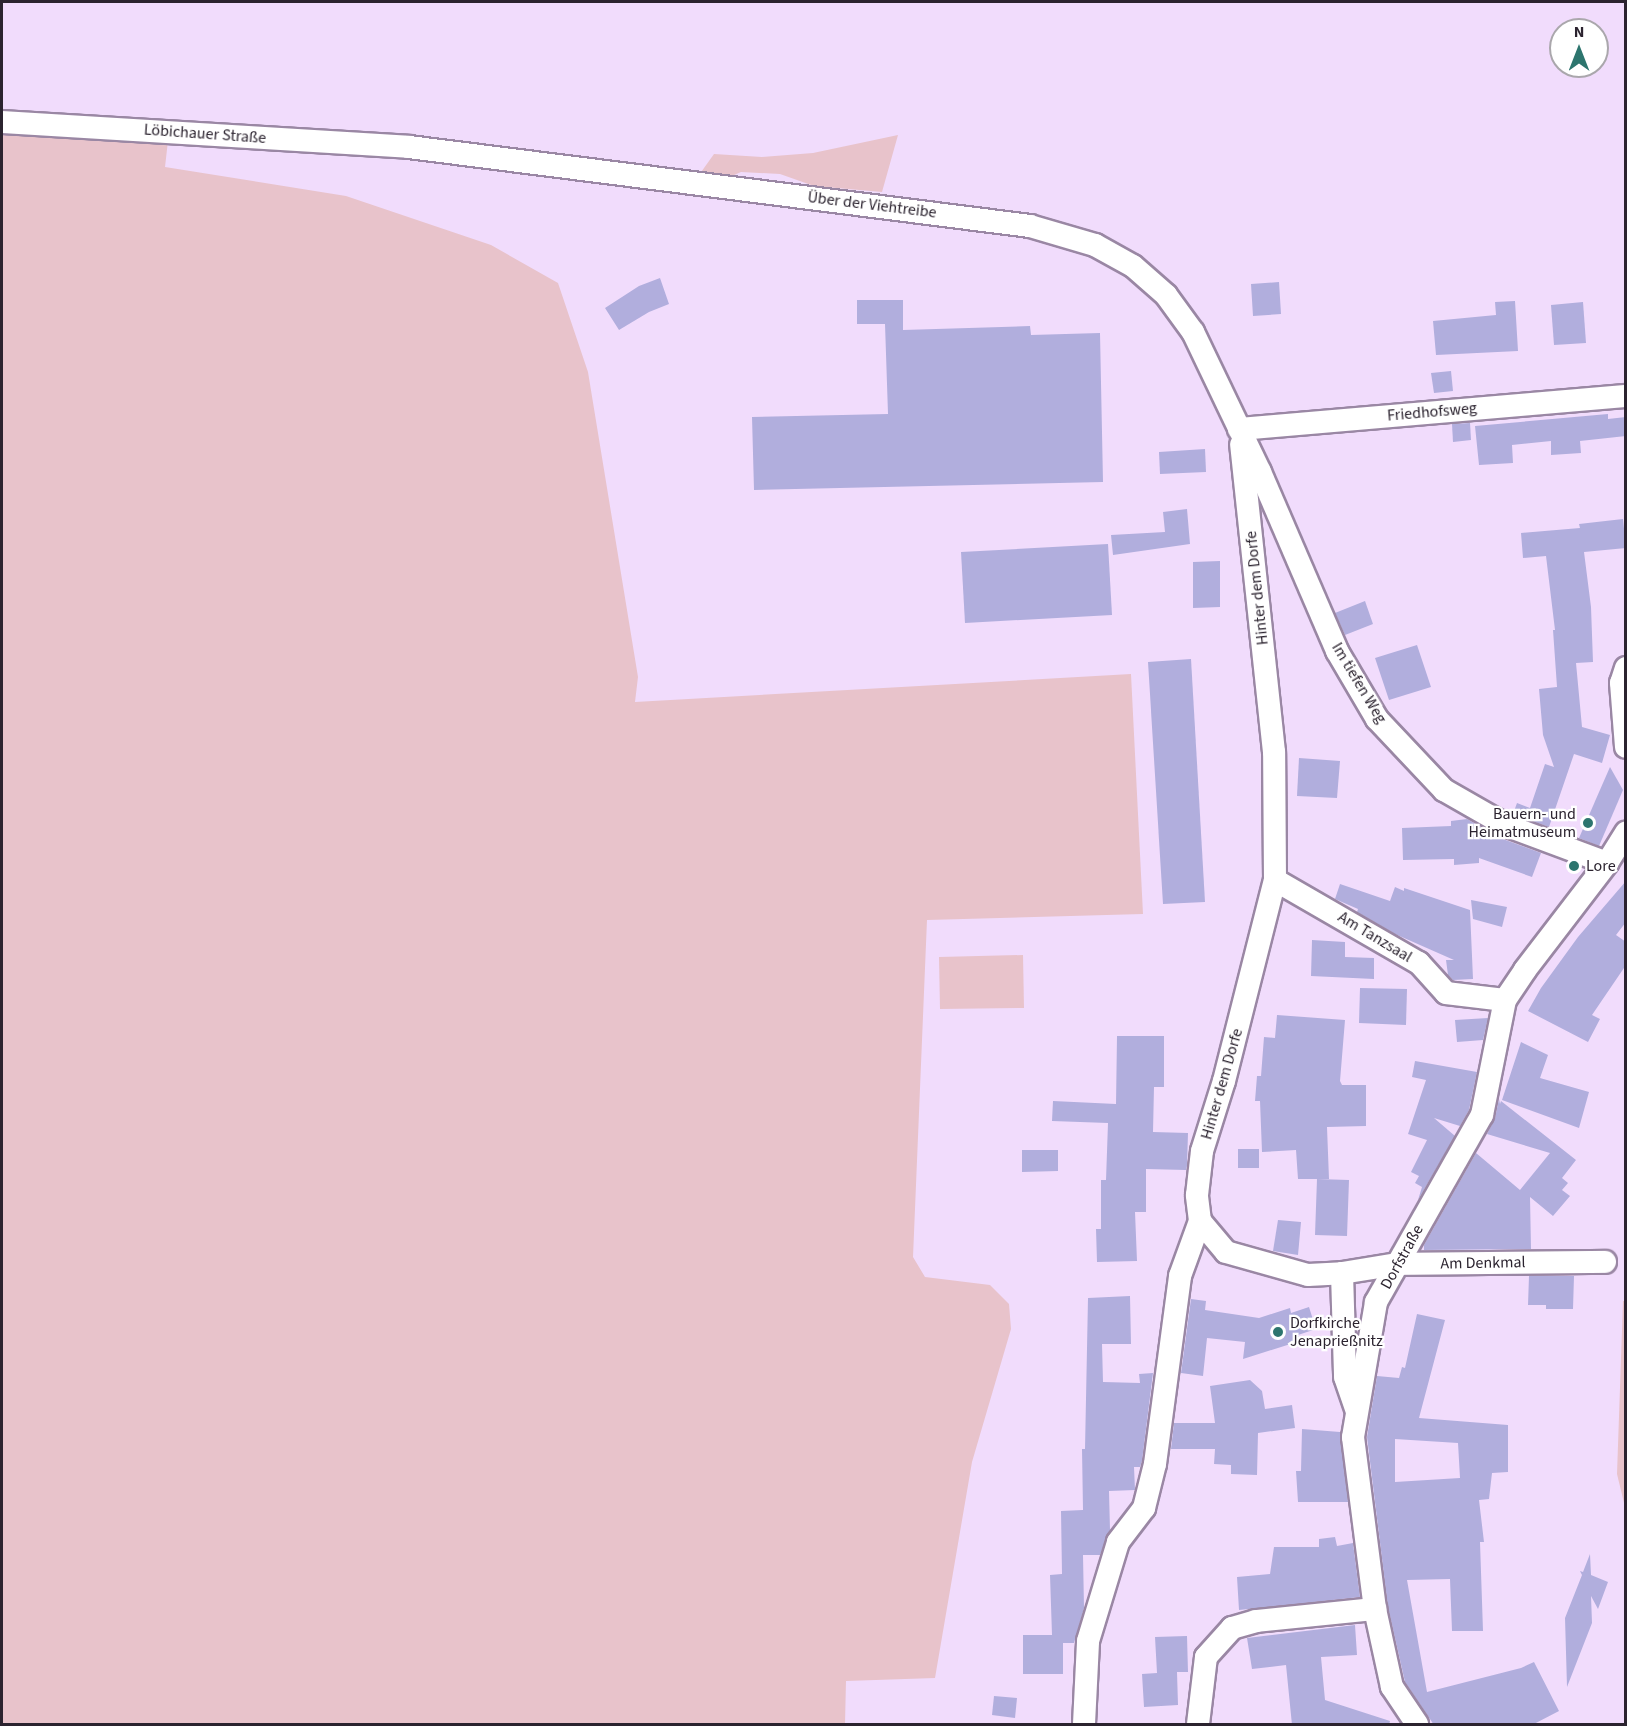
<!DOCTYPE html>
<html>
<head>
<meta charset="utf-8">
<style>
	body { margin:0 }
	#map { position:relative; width:1627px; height:1726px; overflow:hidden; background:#f1dcfc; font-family:"Source Sans 3",sans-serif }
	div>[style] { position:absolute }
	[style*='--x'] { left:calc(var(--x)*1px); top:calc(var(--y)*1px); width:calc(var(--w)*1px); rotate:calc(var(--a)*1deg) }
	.green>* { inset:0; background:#e8c3cb }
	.building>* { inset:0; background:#b1aedd }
	.roads { filter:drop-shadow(2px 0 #9a87a4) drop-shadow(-2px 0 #9a87a4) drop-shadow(0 2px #9a87a4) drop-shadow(0 -2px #9a87a4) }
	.street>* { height:22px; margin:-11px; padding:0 11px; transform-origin:11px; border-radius:11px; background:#fff }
	.dots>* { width:16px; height:16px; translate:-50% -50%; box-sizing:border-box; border:3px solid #fff; border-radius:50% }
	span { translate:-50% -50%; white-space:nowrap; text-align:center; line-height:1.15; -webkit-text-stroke:4.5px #fff; paint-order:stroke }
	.street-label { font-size:16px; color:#2b232f }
	.poi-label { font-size:16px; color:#2b232f }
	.right { translate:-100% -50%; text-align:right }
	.left { translate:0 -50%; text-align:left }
	.frame { position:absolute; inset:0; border:3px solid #2b232f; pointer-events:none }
	.north { position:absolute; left:1549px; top:18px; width:60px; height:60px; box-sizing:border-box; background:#fff; border:2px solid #aaa7ac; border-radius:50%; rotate:0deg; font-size:16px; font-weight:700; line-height:24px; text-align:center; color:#2b232f }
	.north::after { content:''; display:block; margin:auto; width:21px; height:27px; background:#2d756e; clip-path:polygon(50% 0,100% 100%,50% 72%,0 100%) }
</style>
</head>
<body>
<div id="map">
	<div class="green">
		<i style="clip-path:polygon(2px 122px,169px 132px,165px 167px,346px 196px,491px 245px,558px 283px,588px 372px,638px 677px,635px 702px,1131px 674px,1143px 914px,927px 920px,913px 1257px,925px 1277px,990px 1285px,1009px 1304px,1011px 1329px,972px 1462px,935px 1678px,846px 1681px,845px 1724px,2px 1724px)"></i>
		<i style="clip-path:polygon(898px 135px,882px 192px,814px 186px,780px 174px,741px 172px,725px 179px,699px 175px,714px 154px,762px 157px,813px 153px)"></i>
		<i style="clip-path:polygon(1023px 955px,1024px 1008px,940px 1009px,939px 957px)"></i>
		<i style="clip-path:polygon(1623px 1301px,1626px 1301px,1625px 1507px,1617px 1474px)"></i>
	</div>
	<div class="building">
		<i style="clip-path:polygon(660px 278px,669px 304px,649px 312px,619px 330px,605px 308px,639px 286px)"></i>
		<i style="clip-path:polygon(1279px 282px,1281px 314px,1253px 316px,1251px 284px)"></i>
		<i style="clip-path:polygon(857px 300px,903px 300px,903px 330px,1030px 326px,1031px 335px,1100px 333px,1103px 482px,754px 490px,752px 417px,888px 414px,885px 324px,857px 324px)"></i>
		<i style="clip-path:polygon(1515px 301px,1518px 351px,1436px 355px,1433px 321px,1496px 315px,1495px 302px)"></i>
		<i style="clip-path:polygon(1583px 302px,1586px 343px,1554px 345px,1551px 305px)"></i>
		<i style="clip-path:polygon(1451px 371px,1453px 391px,1434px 393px,1431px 373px)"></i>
		<i style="clip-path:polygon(1608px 414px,1608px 419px,1626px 417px,1626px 436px,1580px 441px,1581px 453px,1551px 455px,1551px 441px,1512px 445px,1513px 463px,1479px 465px,1475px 426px)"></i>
		<i style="clip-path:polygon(1470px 423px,1471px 440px,1453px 442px,1452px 424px)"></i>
		<i style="clip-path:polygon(1205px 449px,1206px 472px,1160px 474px,1159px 452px)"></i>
		<i style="clip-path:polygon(1187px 509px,1190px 544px,1113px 555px,1111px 535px,1165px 532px,1163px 512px)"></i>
		<i style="clip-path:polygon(1623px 519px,1626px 548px,1584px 552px,1591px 607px,1593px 662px,1576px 663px,1582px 727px,1610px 735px,1602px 763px,1574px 754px,1549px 827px,1513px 814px,1517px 803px,1530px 808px,1545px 764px,1554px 767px,1543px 735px,1539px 689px,1557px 687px,1553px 630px,1555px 630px,1546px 556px,1523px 558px,1521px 533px,1580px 528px,1579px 524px)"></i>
		<i style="clip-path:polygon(1108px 544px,1112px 615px,965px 623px,961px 552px)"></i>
		<i style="clip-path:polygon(1220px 561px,1220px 607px,1193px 608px,1193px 562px)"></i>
		<i style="clip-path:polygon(1365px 601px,1373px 624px,1345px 635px,1335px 613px)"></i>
		<i style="clip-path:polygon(1417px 645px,1431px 687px,1389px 700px,1375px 658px)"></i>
		<i style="clip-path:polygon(1191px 659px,1205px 902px,1163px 904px,1148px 662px)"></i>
		<i style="clip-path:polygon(1299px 758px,1340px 761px,1337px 798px,1297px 796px)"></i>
		<i style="clip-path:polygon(1610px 767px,1623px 790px,1599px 846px,1579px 838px)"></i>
		<i style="clip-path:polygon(1467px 819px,1500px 838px,1541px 853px,1532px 877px,1479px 858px,1479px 863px,1454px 865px,1454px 859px,1403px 860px,1402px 828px,1451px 826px,1451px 821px)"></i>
		<i style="clip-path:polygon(1626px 881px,1626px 922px,1616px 935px,1626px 942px,1626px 965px,1592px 1015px,1600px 1019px,1588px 1042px,1528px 1011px,1541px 988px,1578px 937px)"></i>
		<i style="clip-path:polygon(1340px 884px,1390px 901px,1395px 887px,1404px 891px,1404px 888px,1470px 910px,1473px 979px,1453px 980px,1448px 975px,1446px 960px,1454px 960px,1395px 934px,1357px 912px,1358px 909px,1335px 899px)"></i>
		<i style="clip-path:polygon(1471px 900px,1507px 907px,1502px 927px,1473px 919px)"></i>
		<i style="clip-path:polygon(1312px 940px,1345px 942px,1345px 957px,1374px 958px,1374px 979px,1311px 976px)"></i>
		<i style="clip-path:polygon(1360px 988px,1407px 989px,1406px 1025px,1359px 1023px)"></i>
		<i style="clip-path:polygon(1277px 1015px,1345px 1020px,1340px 1081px,1342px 1085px,1366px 1085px,1366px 1126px,1327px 1127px,1329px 1179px,1298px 1179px,1296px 1150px,1262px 1152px,1260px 1101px,1255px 1101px,1257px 1076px,1261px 1076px,1264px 1037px,1275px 1038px)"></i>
		<i style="clip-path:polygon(1488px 1018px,1483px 1040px,1457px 1042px,1455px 1020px)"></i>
		<i style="clip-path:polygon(1117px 1036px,1164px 1036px,1164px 1087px,1154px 1087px,1153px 1132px,1188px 1133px,1187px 1166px,1186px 1170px,1146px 1169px,1146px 1212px,1135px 1212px,1137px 1261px,1097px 1262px,1096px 1229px,1101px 1229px,1101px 1180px,1106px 1180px,1108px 1123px,1052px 1121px,1053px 1101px,1116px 1104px)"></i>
		<i style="clip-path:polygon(1521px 1042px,1548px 1055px,1540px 1078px,1589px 1092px,1579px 1128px,1502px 1100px)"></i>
		<i style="clip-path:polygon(1415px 1061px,1477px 1072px,1469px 1110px,1460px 1126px,1434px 1118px,1455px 1136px,1418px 1200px,1422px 1187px,1415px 1183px,1419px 1176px,1411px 1172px,1427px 1140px,1408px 1134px,1426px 1080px,1412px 1077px)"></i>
		<i style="clip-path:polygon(1499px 1099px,1500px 1104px,1501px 1101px,1576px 1160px,1562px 1178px,1568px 1183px,1562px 1190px,1570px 1196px,1553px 1216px,1530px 1197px,1531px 1249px,1424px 1250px,1424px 1245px,1476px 1153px,1520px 1190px,1550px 1153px,1487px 1134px,1495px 1118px)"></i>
		<i style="clip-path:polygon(1238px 1149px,1259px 1149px,1259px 1168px,1238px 1168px)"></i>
		<i style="clip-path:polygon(1022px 1150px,1058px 1150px,1058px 1171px,1022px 1172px)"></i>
		<i style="clip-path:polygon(1317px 1179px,1349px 1180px,1347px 1236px,1315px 1235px)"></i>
		<i style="clip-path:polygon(1278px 1220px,1301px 1222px,1298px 1255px,1273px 1251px)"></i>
		<i style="clip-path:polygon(1529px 1276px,1574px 1276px,1573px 1309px,1546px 1309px,1546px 1305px,1528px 1305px)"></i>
		<i style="clip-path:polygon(1130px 1296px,1131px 1344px,1102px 1344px,1103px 1382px,1140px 1383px,1139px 1374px,1153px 1373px,1142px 1461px,1140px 1467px,1134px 1467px,1135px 1490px,1109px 1491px,1110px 1530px,1100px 1555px,1083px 1555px,1084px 1608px,1074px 1643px,1063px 1643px,1063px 1674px,1023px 1674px,1023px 1635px,1052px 1635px,1050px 1575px,1062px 1574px,1061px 1511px,1083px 1510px,1082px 1449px,1085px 1449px,1088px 1298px)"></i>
		<i style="clip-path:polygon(1191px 1299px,1206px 1301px,1205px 1310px,1259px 1318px,1290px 1308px,1291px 1313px,1309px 1307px,1316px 1329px,1298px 1335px,1300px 1341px,1243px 1359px,1245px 1342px,1207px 1338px,1203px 1376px,1181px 1373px)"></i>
		<i style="clip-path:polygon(evenodd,1417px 1314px,1445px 1320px,1419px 1418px,1508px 1425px,1508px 1472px,1492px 1473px,1489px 1499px,1479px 1500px,1484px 1542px,1480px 1542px,1483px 1631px,1452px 1631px,1450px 1579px,1407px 1580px,1427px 1692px,1521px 1668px,1534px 1662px,1559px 1711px,1532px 1725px,1434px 1725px,1405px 1682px,1388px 1607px,1367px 1437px,1377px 1376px,1399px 1378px,1402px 1367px,1405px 1368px,1417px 1314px,1395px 1439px,1458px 1443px,1460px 1478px,1395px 1482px,1395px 1439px)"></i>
		<i style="clip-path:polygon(1250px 1380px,1262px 1391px,1265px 1409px,1292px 1405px,1295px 1428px,1258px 1433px,1257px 1475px,1231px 1474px,1231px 1465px,1214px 1464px,1215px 1449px,1171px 1449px,1174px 1423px,1215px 1423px,1210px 1386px)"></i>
		<i style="clip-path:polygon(1302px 1429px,1340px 1432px,1348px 1502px,1298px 1502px,1296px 1471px,1301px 1471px)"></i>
		<i style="clip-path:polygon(1335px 1537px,1337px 1546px,1353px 1543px,1360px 1597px,1239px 1610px,1237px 1577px,1270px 1574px,1274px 1547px,1319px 1547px,1319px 1539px)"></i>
		<i style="clip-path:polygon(1590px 1554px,1591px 1575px,1608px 1582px,1598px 1609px,1591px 1596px,1592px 1623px,1567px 1687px,1565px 1618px,1582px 1575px,1580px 1571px,1583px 1572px)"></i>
		<i style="clip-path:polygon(1355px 1625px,1357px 1655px,1321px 1657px,1325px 1700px,1390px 1721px,1389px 1725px,1292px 1725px,1286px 1665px,1252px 1669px,1247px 1638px)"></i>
		<i style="clip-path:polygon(1187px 1636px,1188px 1672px,1177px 1672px,1178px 1705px,1144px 1707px,1142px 1674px,1157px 1673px,1155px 1637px)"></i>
		<i style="clip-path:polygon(994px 1696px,1017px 1698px,1015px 1718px,992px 1715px)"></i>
	</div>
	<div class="roads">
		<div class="street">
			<i style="--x:2;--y:122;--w:408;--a:3.5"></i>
			<i style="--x:409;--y:147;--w:626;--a:7.25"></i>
			<i style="--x:1030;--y:226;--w:68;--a:16.3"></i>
			<i style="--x:1095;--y:245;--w:43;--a:28.9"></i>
			<i style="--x:1133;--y:266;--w:44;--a:41.3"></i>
			<i style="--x:1166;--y:295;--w:46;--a:53.9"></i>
			<i style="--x:1193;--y:332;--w:155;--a:64.4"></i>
			<i style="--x:1260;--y:472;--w:195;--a:66.7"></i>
			<i style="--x:1337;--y:651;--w:79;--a:59.5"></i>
			<i style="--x:1377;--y:719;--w:98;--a:46.7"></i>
			<i style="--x:1444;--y:790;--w:70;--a:29.8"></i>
			<i style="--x:1505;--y:825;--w:109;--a:20.4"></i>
			<i style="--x:1239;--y:429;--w:388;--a:-4.9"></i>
			<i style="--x:1626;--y:668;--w:16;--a:108"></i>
			<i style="--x:1621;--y:683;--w:64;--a:85.5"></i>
			<i style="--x:1275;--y:880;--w:166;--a:30"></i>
			<i style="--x:1419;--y:963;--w:40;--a:48"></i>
			<i style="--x:1446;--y:993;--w:59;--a:6.8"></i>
			<i style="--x:1200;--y:1221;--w:40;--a:50"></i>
			<i style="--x:1226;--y:1252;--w:85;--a:15.7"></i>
			<i style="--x:1308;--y:1275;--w:34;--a:-3"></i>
			<i style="--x:1342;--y:1273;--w:57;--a:-9.1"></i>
			<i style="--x:1398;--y:1264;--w:207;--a:-0.6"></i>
			<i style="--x:1342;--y:1273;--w:104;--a:88.3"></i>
			<i style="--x:1345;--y:1377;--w:36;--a:71"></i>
			<i style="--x:1084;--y:1724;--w:83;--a:-87.2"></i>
			<i style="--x:1088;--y:1641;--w:103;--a:-73.1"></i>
			<i style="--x:1118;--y:1542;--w:43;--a:-52.6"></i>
			<i style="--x:1144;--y:1508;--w:45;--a:-76"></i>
			<i style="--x:1155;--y:1464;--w:190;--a:-82.4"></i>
			<i style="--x:1180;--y:1276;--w:59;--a:-70"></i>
			<i style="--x:1200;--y:1221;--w:26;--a:-97"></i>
			<i style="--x:1197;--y:1195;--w:44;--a:-83.5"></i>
			<i style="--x:1202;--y:1151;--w:73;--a:-72.6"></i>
			<i style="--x:1224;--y:1081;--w:207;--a:-75.8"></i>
			<i style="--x:1275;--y:880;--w:128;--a:-90.4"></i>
			<i style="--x:1274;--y:752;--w:309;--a:-96.1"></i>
			<i style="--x:1198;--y:1724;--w:67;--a:-83.2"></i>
			<i style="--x:1206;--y:1657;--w:39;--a:-48"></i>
			<i style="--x:1232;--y:1628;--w:25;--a:-16"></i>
			<i style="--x:1256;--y:1621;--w:120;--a:-5.8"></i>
			<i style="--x:1417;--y:1724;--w:45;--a:-124"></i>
			<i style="--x:1392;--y:1687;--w:80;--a:-102.3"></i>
			<i style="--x:1375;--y:1609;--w:173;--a:-97.3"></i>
			<i style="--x:1353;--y:1437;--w:137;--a:-80.3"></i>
			<i style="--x:1376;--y:1302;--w:215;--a:-60.5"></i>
			<i style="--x:1482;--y:1115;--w:117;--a:-78.7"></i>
			<i style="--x:1505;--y:1000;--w:36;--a:-56"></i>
			<i style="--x:1525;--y:970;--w:135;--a:-52.5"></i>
			<i style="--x:1607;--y:863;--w:36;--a:-58"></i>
		</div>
	</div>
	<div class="dots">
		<i style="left:1588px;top:823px;background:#2d756e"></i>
		<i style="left:1574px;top:866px;background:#2d756e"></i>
		<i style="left:1278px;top:1332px;background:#2d756e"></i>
	</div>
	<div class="street-label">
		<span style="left:205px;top:134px;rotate:4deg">Löbichauer Straße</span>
		<span style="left:872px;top:205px;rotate:7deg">Über der Viehtreibe</span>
		<span style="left:1432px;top:412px;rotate:-5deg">Friedhofsweg</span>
		<span style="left:1257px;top:588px;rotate:-96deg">Hinter dem Dorfe</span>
		<span style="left:1359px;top:683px;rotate:59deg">Im tiefen Weg</span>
		<span style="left:1375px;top:937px;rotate:31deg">Am Tanzsaal</span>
		<span style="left:1222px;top:1084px;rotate:-74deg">Hinter dem Dorfe</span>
		<span style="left:1402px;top:1257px;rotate:-61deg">Dorfstraße</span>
		<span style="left:1483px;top:1263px;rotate:-1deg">Am Denkmal</span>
	</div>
	<div class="poi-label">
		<span class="right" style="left:1576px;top:823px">Bauern- und<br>Heimatmuseum</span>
		<span class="left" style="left:1586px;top:866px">Lore</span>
		<span class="left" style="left:1290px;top:1332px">Dorfkirche<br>Jenaprießnitz</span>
	</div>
	<div class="frame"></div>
	<div class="north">N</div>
</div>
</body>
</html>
